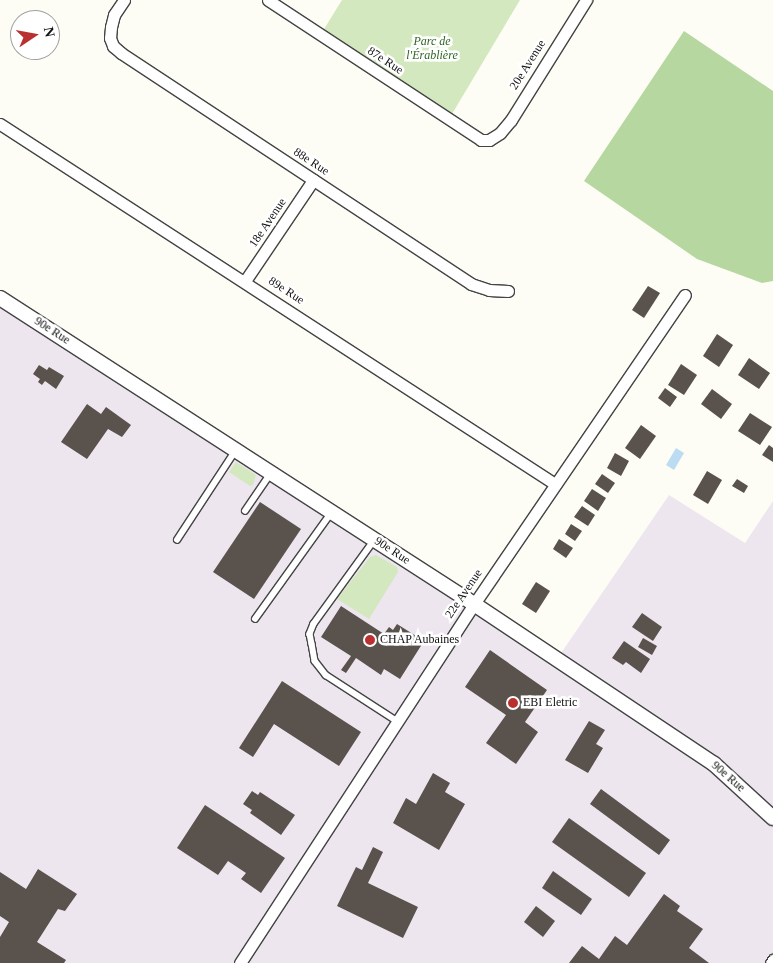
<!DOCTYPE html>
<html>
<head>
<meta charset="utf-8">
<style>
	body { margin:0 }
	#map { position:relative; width:773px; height:963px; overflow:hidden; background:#fefdf5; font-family:"Times New Roman",serif }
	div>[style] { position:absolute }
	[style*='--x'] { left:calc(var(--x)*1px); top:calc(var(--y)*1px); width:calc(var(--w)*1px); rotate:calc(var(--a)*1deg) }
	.industrial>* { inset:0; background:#ede6ee }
	.green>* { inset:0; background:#d3e8bf }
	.forest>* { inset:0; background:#b6d7a0 }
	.water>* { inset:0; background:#bcdcf3 }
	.building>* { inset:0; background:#59524d }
	.roads { filter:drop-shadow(1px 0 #444) drop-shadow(-1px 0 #444) drop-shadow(0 1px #444) drop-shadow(0 -1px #444) }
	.service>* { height:5.5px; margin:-2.75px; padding:0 2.75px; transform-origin:2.75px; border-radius:2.75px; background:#fff }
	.minor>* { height:11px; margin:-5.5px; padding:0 5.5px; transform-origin:5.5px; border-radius:5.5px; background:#fff }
	.tertiary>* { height:14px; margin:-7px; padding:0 7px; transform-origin:7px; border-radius:7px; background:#fff }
	.dots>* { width:14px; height:14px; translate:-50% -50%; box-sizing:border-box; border:2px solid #fff; border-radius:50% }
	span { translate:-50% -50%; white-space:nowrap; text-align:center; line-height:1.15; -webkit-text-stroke:5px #fff; paint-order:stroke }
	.park-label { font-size:12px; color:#2f6524; font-style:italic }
	.street-label { font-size:12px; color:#111 }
	.poi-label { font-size:12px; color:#111 }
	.left { translate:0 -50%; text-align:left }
	.north { position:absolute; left:10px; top:10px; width:50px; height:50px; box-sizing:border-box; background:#fff; border:1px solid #a0a0a0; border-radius:50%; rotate:78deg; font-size:14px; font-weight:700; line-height:20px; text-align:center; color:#111 }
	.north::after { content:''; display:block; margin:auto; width:18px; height:22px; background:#b93031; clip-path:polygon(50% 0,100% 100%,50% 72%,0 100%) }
</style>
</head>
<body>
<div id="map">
	<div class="industrial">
		<i style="clip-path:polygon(0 298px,557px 659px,669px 495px,745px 543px,773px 501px,773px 963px,0 963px)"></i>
	</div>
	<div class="green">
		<i style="clip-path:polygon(342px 0,520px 0,449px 119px,321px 34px)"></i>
		<i style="clip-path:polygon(236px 462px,256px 475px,253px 485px,250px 486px,229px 472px)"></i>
		<i style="clip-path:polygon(376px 555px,397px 567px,398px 572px,369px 619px,337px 599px,370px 557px)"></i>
	</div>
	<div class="forest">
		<i style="clip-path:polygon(684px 31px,773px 91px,773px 281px,762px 283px,697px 259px,584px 181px)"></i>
	</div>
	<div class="water">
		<i style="clip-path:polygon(676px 448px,684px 453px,674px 470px,666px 465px)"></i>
	</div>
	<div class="building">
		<i style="clip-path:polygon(648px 286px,660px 293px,644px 318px,632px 310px)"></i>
		<i style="clip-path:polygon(717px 334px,733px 345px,719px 367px,703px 356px)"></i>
		<i style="clip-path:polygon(749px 358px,770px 373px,759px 389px,738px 375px)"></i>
		<i style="clip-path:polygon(681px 364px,697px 375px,684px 395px,668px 385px)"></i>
		<i style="clip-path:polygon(39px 365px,47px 370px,49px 367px,64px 376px,56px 389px,45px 381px,42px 385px,38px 382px,40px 379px,33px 374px)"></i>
		<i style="clip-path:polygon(665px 388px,677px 397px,670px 407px,658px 398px)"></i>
		<i style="clip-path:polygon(712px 389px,732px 404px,721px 419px,701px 404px)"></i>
		<i style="clip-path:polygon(87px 404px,101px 414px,106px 407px,131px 425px,122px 437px,108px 429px,87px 459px,61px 442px)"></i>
		<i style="clip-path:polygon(750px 413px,772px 427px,760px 445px,738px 431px)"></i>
		<i style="clip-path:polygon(641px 425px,656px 436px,640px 459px,625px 448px)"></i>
		<i style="clip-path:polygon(769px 445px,773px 448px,773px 462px,762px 455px)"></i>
		<i style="clip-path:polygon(615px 453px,629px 461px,621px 476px,607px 468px)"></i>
		<i style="clip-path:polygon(707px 471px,722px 480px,708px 504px,693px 495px)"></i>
		<i style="clip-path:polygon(602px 474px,615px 483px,608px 493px,595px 484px)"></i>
		<i style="clip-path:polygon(737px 479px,748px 486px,744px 493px,732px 486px)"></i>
		<i style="clip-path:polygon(592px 489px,606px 498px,598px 511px,584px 501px)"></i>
		<i style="clip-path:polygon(260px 502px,301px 529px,254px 599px,213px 572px)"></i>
		<i style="clip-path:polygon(582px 506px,595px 515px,588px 526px,574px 517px)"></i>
		<i style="clip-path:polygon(571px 524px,582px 531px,575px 541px,565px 534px)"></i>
		<i style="clip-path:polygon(559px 539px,573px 548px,566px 558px,553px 549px)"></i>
		<i style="clip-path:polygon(536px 582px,550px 591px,536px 613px,522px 604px)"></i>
		<i style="clip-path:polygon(341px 606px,384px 634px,389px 627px,393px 630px,397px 624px,424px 641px,400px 679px,384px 669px,381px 675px,356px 658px,346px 673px,341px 670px,351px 656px,321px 637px)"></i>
		<i style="clip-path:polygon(642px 613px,662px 627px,653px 641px,632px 627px)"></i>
		<i style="clip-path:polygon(643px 638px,657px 646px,652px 655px,638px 647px)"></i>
		<i style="clip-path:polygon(624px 641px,650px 659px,641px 673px,626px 662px,623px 665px,612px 658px)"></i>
		<i style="clip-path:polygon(490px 650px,547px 690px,525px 722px,538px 732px,516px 764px,486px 743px,506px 715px,465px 687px)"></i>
		<i style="clip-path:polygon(282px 681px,361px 732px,339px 766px,274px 724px,253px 757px,239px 748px)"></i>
		<i style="clip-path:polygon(589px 721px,605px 730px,596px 744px,603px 748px,588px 773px,565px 760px)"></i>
		<i style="clip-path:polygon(433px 773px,450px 783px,445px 792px,465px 804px,439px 850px,393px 823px,406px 798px,416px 804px)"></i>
		<i style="clip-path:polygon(601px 789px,670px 840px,659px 855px,590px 804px)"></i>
		<i style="clip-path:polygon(252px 791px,258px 795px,260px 792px,295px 815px,281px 835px,250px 813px,252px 810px,243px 804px)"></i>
		<i style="clip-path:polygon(205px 805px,285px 858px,261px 893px,241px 879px,246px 873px,228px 861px,218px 875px,177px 848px)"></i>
		<i style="clip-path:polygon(569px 818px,646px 873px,629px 897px,552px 842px)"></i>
		<i style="clip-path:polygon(373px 847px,383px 852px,368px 883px,418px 907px,403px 938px,337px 906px,356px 867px,362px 870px)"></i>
		<i style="clip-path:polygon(38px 869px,77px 894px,65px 911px,58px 909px,37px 942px,66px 960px,64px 963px,0 963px,0 937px,9px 922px,0 916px,0 872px,26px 889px)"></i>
		<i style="clip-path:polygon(553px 871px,592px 899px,581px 915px,542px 888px)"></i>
		<i style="clip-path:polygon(664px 894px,680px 906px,677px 911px,703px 929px,689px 948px,709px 963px,569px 963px,582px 946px,599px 959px,615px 936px,627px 945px)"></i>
		<i style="clip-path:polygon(536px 906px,555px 921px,543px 937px,524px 922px)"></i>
	</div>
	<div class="roads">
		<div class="service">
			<i style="--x:245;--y:511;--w:46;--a:-55.6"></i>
			<i style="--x:177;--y:540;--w:108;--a:-56.8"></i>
			<i style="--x:375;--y:540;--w:104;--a:126"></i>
			<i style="--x:314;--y:624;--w:11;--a:112"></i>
			<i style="--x:310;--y:634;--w:10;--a:79"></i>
			<i style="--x:312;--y:644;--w:17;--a:80"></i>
			<i style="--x:315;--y:661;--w:18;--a:52"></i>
			<i style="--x:326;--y:675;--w:85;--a:32.9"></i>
			<i style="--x:255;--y:619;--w:132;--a:-54.3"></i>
		</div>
		<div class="minor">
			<i style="--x:124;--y:0;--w:18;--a:124"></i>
			<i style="--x:114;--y:15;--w:12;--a:104"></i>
			<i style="--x:111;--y:27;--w:11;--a:95"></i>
			<i style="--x:110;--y:38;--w:9;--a:69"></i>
			<i style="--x:113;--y:46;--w:11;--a:41"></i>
			<i style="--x:121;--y:53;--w:419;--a:33.4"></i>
			<i style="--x:471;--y:284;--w:19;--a:18"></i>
			<i style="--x:489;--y:290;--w:19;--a:3"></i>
			<i style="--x:268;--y:0;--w:255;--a:33.3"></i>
			<i style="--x:481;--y:140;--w:8;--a:0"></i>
			<i style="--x:489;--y:140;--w:13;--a:-32"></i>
			<i style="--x:500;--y:133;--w:17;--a:-50"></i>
			<i style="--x:511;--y:120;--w:142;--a:-58"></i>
			<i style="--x:0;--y:124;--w:662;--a:32.97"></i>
			<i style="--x:245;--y:281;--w:122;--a:-56"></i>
			<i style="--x:240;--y:963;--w:429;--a:-56.9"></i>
			<i style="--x:474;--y:604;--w:374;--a:-55.7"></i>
			<i style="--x:771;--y:963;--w:4;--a:-56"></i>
		</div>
		<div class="tertiary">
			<i style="--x:0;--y:298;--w:564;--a:32.85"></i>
			<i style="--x:474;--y:604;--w:288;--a:33.7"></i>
			<i style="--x:714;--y:764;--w:80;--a:42.5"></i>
		</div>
	</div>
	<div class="dots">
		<i style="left:370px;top:640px;background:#b93031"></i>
		<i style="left:513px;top:703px;background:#b93031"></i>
	</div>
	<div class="park-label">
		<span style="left:432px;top:49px">Parc de<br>l'Érablière</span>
	</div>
	<div class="street-label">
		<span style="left:385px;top:61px;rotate:33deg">87e Rue</span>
		<span style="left:528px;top:65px;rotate:-58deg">20e Avenue</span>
		<span style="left:311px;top:162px;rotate:33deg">88e Rue</span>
		<span style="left:268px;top:223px;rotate:-56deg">18e Avenue</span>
		<span style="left:286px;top:291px;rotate:33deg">89e Rue</span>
		<span style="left:52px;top:331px;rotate:33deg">90e Rue</span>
		<span style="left:392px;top:551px;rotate:33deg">90e Rue</span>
		<span style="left:464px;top:594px;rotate:-56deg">22e Avenue</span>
		<span style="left:728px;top:777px;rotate:41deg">90e Rue</span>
	</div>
	<div class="poi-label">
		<span class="left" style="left:380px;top:640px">CHAP Aubaines</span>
		<span class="left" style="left:523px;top:703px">EBI Eletric</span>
	</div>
	<div class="north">N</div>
</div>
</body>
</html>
